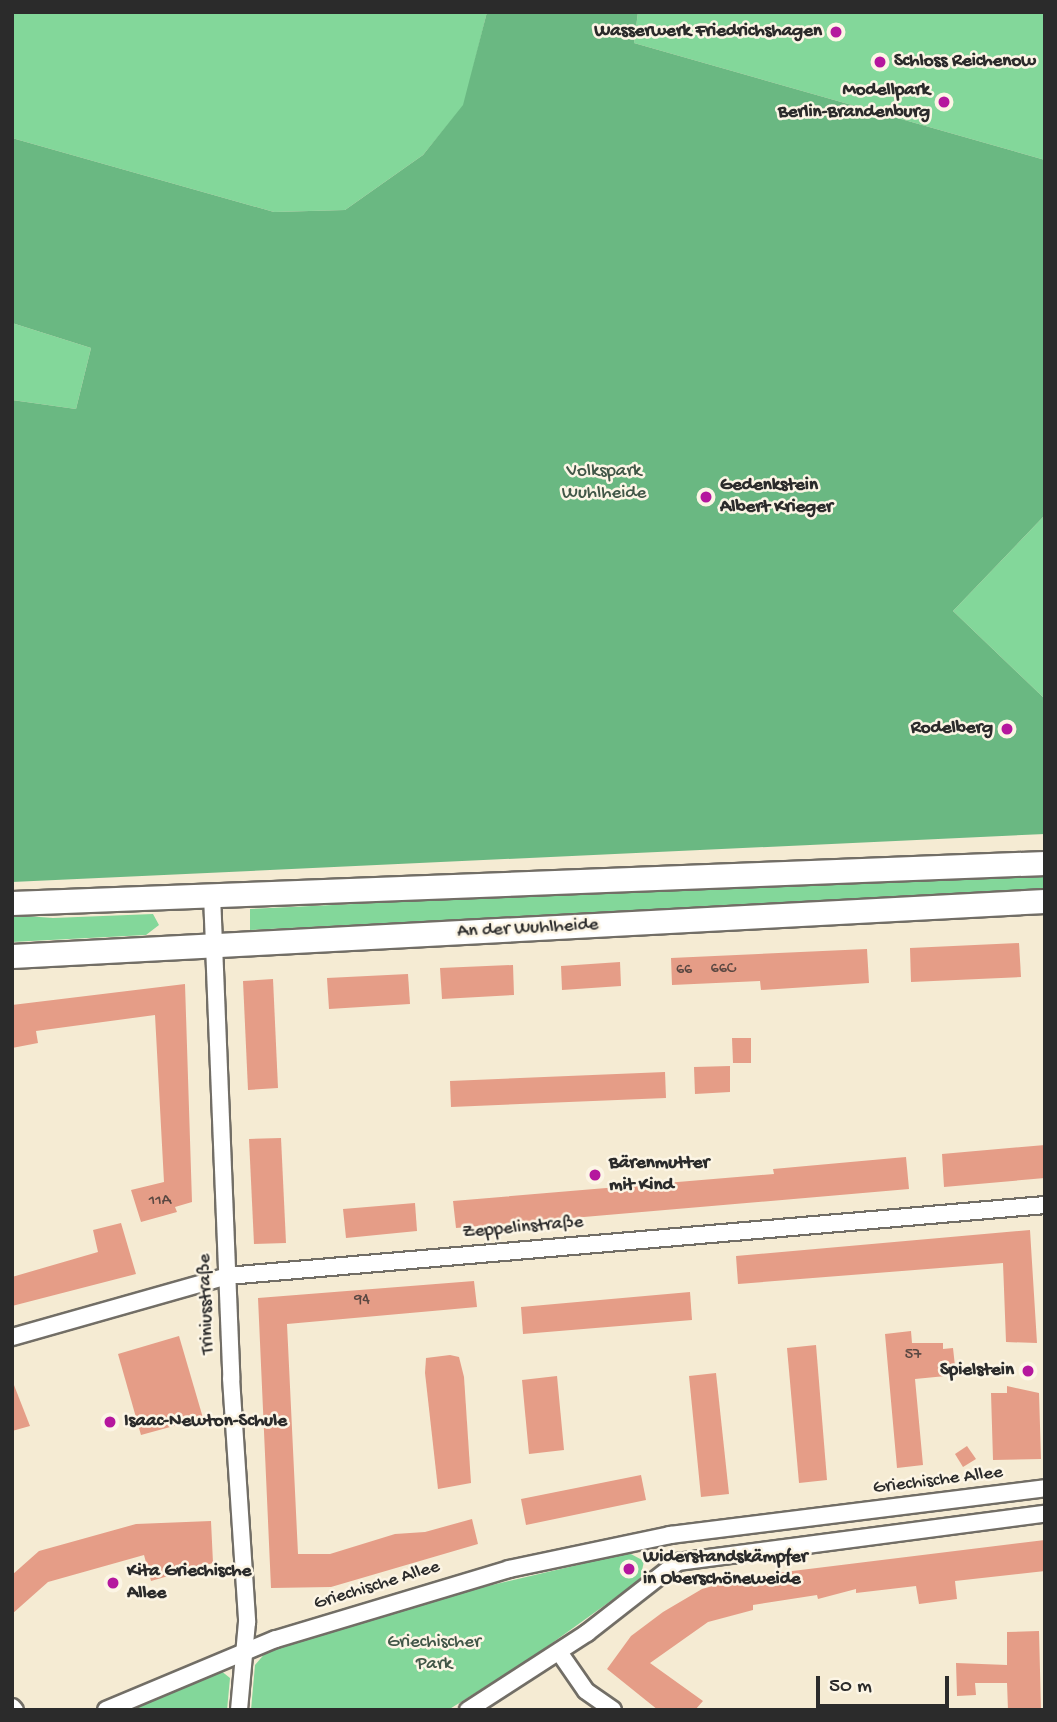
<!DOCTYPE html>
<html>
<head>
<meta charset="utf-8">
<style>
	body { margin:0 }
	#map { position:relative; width:1057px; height:1722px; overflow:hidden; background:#f5ebd3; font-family:"Gochi Hand",sans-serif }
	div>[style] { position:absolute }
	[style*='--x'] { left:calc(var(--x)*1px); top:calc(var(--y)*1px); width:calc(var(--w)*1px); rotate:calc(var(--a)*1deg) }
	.green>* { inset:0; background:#83d79a }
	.forest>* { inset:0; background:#6ab882 }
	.building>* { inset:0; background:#e59d87 }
	.roads { filter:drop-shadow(2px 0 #726e66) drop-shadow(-2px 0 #726e66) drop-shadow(0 2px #726e66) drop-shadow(0 -2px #726e66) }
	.minor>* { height:16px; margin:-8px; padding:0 8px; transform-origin:8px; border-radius:8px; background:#fff }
	.secondary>* { height:23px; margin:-11.5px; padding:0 11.5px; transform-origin:11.5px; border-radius:11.5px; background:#fff }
	.dots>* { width:19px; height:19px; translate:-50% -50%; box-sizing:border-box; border:4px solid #fcf5e5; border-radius:50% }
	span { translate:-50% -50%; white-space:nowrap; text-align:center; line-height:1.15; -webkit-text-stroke:5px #fcf5e5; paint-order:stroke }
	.number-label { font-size:16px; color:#5a4842 }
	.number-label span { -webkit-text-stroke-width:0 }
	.poi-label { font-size:19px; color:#2b2b2b; font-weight:700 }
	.right { translate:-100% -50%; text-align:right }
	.left { translate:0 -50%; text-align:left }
	.park-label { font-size:19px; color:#415647 }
	.street-label { font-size:19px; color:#2b2b2b }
	.frame { position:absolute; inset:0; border:14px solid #2b2b2b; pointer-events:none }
	.scale { position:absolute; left:816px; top:1676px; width:133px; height:32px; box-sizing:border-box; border:4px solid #2b2b2b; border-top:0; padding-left:9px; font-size:21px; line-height:24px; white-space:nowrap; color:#2b2b2b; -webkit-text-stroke:5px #fcf5e5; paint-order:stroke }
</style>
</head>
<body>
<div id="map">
	<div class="green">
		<i style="clip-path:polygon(12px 12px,487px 12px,464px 105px,423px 155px,345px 210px,274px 212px,12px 138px)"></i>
		<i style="clip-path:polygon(638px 12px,1045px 12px,1045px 160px,634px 43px)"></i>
		<i style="clip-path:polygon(12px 323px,91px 348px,76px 409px,12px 400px)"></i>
		<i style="clip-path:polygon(1045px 515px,1045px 699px,953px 611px)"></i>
		<i style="clip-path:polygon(1045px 871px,1045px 891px,250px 930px,250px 909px)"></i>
		<i style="clip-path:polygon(153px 914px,159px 925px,146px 935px,12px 942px,12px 915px,53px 918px)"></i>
		<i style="clip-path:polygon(629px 1553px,644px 1561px,640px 1580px,527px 1661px,448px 1710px,251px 1710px,255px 1665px,267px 1651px,407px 1605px)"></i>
		<i style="clip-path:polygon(220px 1670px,230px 1678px,227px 1710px,125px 1710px)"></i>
	</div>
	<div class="forest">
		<i style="clip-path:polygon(487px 12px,638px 12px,634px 43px,1045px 160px,1045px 515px,953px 611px,1045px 699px,1045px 834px,12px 882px,12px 400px,76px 409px,91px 348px,12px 323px,12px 138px,274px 212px,345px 210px,423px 155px,463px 105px)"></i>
	</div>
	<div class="building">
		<i style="clip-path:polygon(1019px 943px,1021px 977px,911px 982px,910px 948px)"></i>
		<i style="clip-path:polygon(867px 949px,869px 983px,761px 990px,760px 981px,672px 985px,671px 958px)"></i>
		<i style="clip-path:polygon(620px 962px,621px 986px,562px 990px,561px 966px)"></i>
		<i style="clip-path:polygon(513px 965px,514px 995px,442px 999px,440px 968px)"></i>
		<i style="clip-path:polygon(408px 974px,410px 1004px,329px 1009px,327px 978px)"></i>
		<i style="clip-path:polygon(273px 979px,278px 1088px,248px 1090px,243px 981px)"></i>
		<i style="clip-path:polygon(185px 984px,192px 1202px,175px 1207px,177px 1212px,141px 1222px,131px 1190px,164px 1182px,155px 1015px,36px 1031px,38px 1043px,12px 1048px,12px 1005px)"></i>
		<i style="clip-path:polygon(732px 1038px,751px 1038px,751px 1063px,733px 1063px)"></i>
		<i style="clip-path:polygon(730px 1066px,730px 1092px,695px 1094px,694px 1067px)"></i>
		<i style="clip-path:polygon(665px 1072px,666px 1098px,451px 1107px,450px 1081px)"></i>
		<i style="clip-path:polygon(281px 1138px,286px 1243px,254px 1244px,249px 1139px)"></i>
		<i style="clip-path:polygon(1045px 1145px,1045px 1178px,944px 1187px,942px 1154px)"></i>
		<i style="clip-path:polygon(906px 1157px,909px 1189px,456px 1228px,453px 1201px,774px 1174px,773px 1169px)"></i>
		<i style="clip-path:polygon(415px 1203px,417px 1231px,346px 1238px,343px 1209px)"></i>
		<i style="clip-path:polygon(121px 1223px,136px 1274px,12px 1306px,12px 1277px,98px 1252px,93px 1230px)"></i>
		<i style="clip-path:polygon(1030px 1230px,1037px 1343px,1006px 1342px,1003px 1263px,738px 1284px,736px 1256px)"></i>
		<i style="clip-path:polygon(474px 1281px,477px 1307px,287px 1324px,298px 1554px,330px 1554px,395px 1534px,425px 1532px,472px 1519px,478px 1544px,331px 1587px,271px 1588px,258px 1298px)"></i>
		<i style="clip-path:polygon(690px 1292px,692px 1320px,523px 1334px,521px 1307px)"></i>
		<i style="clip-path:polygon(911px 1331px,912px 1343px,943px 1343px,943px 1349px,953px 1348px,956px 1375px,915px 1379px,923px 1465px,897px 1468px,885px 1334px)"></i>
		<i style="clip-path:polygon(179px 1336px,203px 1418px,141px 1435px,118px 1354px)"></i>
		<i style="clip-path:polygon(816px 1345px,827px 1480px,799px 1483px,787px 1348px)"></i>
		<i style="clip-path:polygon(450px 1355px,459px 1357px,464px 1377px,471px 1483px,438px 1489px,425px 1373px,426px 1358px)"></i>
		<i style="clip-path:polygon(716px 1373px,729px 1494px,701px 1497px,689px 1376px)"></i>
		<i style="clip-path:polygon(557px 1376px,564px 1450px,529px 1454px,522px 1380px)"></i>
		<i style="clip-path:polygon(12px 1380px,30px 1426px,12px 1431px)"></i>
		<i style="clip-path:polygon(1007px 1386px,1039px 1393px,1041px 1459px,993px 1460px,991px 1393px,1007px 1393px)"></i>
		<i style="clip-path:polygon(967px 1446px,976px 1459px,963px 1467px,955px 1454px)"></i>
		<i style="clip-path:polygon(641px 1475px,646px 1500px,526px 1525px,521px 1499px)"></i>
		<i style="clip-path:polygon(211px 1521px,213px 1563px,151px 1581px,144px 1555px,48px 1582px,12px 1614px,12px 1575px,39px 1551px,136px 1524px)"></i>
		<i style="clip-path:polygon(1045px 1540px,1045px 1571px,955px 1581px,957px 1599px,919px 1604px,916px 1586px,856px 1593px,856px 1589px,818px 1599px,817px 1595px,753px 1605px,753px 1610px,708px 1622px,650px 1663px,703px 1701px,695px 1710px,658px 1710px,607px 1669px,631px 1636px,663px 1612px,702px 1589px,744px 1577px)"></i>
		<i style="clip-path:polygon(1039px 1631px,1041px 1710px,1008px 1710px,1007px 1683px,975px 1683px,976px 1695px,957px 1696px,956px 1663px,1007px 1665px,1007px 1632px)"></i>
	</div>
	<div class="roads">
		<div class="minor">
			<i style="--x:212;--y:895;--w:483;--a:87.7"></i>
			<i style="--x:231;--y:1378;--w:245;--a:86.2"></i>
			<i style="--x:247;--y:1622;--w:88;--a:95.2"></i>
			<i style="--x:12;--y:1337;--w:223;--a:-15.8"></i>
			<i style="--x:227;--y:1276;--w:821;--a:-4.96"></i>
			<i style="--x:559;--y:1652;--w:47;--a:55.3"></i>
			<i style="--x:586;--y:1691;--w:33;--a:35"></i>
			<i style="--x:12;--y:1707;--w:4;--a:45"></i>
			<i style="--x:106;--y:1710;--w:184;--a:-22.7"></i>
			<i style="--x:276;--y:1639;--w:243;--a:-16.7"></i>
			<i style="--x:509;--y:1569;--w:165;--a:-11.9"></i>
			<i style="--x:670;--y:1535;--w:378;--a:-7.1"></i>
			<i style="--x:468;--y:1710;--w:142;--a:-32.9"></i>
			<i style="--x:587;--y:1633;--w:115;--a:-38"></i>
			<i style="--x:678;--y:1562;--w:370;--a:-7.5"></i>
		</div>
		<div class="secondary">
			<i style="--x:12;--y:903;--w:1034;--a:-2.22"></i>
			<i style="--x:12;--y:956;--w:1034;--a:-3.05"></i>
		</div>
	</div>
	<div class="dots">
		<i style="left:836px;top:32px;background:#b5179e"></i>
		<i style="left:880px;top:62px;background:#b5179e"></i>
		<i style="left:944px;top:102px;background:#b5179e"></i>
		<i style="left:706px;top:497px;background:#b5179e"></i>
		<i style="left:1007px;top:729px;background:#b5179e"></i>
		<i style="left:595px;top:1175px;background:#b5179e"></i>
		<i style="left:1028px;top:1371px;background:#b5179e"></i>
		<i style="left:110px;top:1422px;background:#b5179e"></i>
		<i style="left:629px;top:1569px;background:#b5179e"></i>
		<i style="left:113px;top:1583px;background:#b5179e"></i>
	</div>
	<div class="number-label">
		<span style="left:723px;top:970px">66C</span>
		<span style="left:684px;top:971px">66</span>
		<span style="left:160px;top:1202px">11A</span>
		<span style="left:362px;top:1301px">94</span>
		<span style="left:913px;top:1356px">57</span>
	</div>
	<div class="poi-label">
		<span class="right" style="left:822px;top:32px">Wasserwerk Friedrichshagen</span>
		<span class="left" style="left:894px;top:62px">Schloss Reichenow</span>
		<span class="right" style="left:930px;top:102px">Modellpark<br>Berlin-Brandenburg</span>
		<span class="left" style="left:720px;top:497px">Gedenkstein<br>Albert Krieger</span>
		<span class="right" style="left:993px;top:729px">Rodelberg</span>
		<span class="left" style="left:609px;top:1175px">Bärenmutter<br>mit Kind</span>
		<span class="right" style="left:1014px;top:1371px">Spielstein</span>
		<span class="left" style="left:124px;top:1422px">Isaac-Newton-Schule</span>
		<span class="left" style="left:643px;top:1569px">Widerstandskämpfer<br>in Oberschöneweide</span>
		<span class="left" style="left:127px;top:1583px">Kita Griechische<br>Allee</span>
	</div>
	<div class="park-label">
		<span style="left:604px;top:483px">Volkspark<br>Wuhlheide</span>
		<span style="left:434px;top:1654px">Griechischer<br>Park</span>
	</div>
	<div class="street-label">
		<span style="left:528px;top:929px;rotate:-3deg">An der Wuhlheide</span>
		<span style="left:523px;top:1228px;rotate:-5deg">Zeppelinstraße</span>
		<span style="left:207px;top:1304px;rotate:-92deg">Triniusstraße</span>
		<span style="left:938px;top:1481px;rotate:-7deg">Griechische Allee</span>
		<span style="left:377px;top:1586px;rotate:-17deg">Griechische Allee</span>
	</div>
	<div class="frame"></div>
	<div class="scale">50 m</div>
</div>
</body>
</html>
